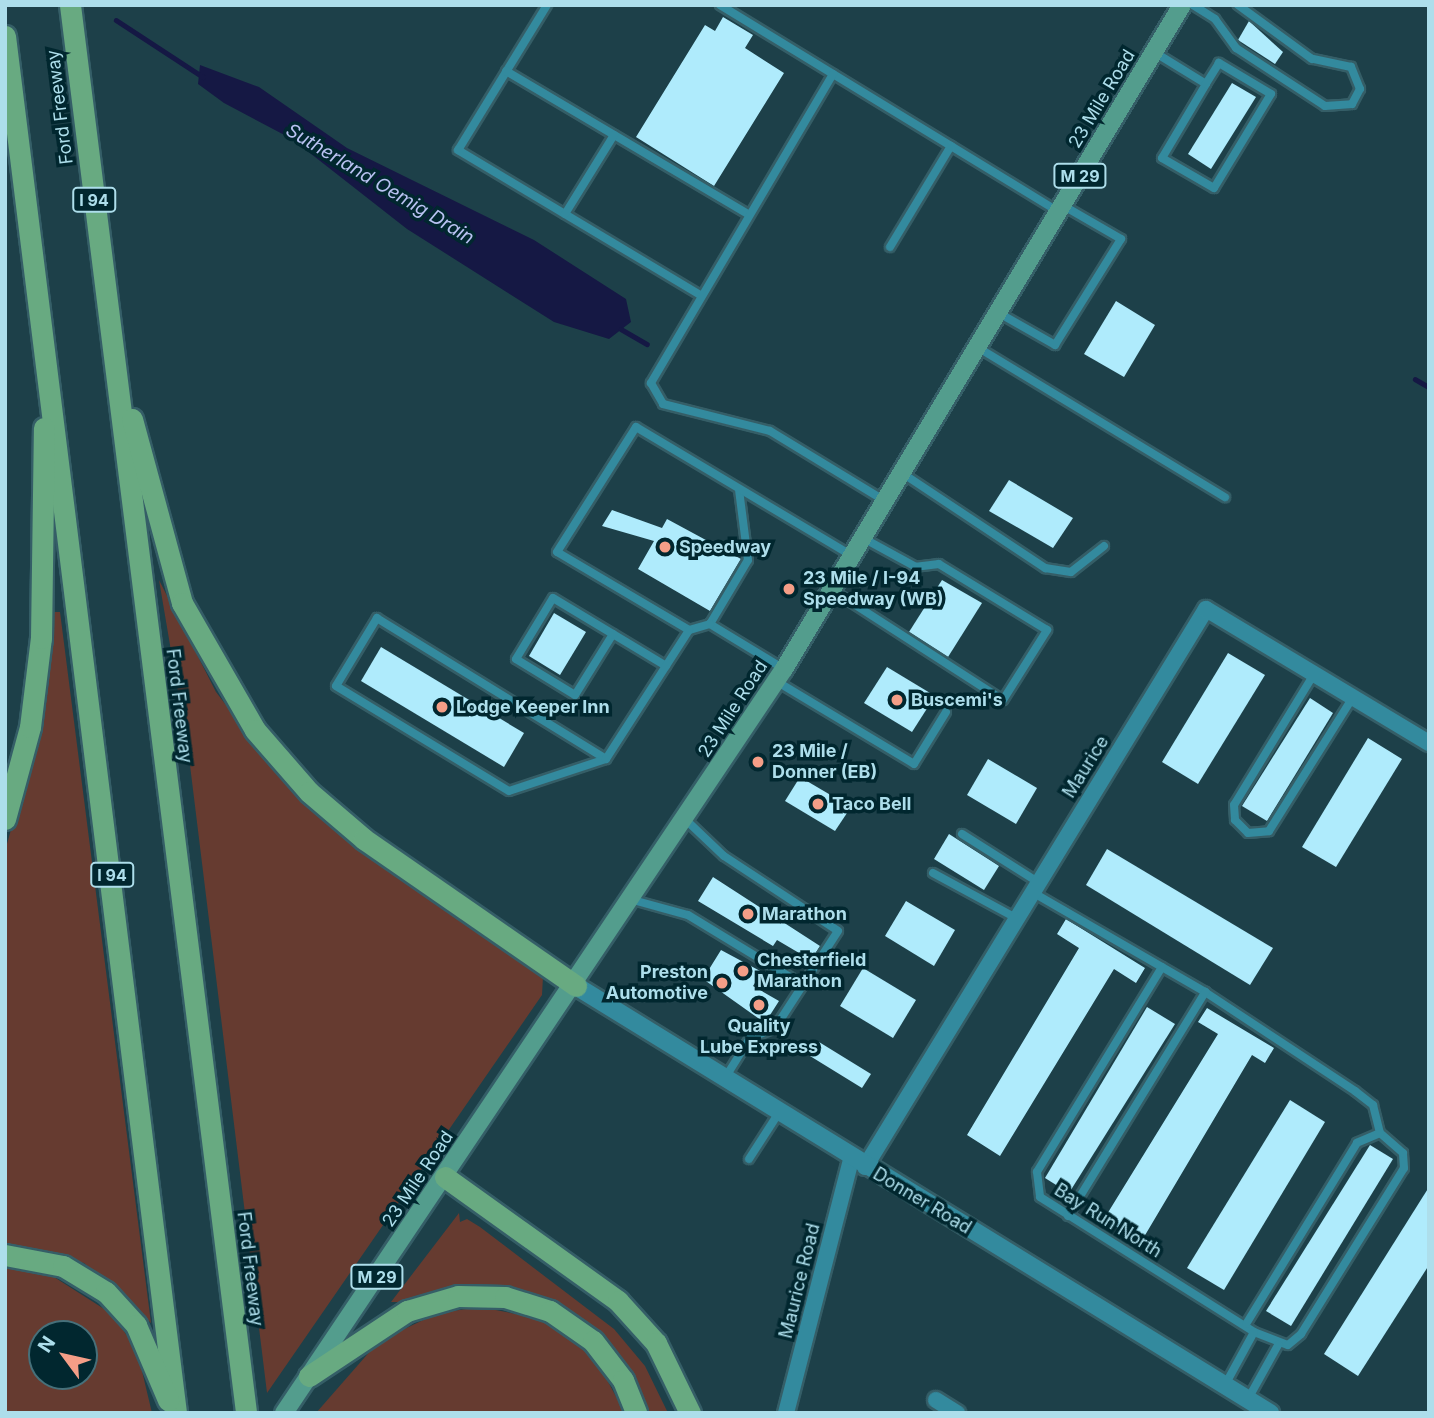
<!DOCTYPE html>
<html>
<head>
<meta charset="utf-8">
<style>
	body { margin:0 }
	#map { position:relative; width:1434px; height:1418px; overflow:hidden; background:#1d4049; font-family:Inter,sans-serif }
	div>[style] { position:absolute }
	[style*='--x'] { left:calc(var(--x)*1px); top:calc(var(--y)*1px); width:calc(var(--w)*1px); rotate:calc(var(--a)*1deg) }
	.green>* { inset:0; background:#663b30 }
	.water>* { inset:0; background:#151844 }
	.stream>* { height:4.5px; margin:-2.25px; padding:0 2.25px; transform-origin:2.25px; border-radius:2.25px; background:#151844 }
	.building>* { inset:0; background:#afebfc }
	.roads { filter:drop-shadow(2px 0 #355e67) drop-shadow(-2px 0 #355e67) drop-shadow(0 2px #355e67) drop-shadow(0 -2px #355e67) }
	.service>* { height:8px; margin:-4px; padding:0 4px; transform-origin:4px; border-radius:4px; background:#338a9e }
	.minor>* { height:16px; margin:-8px; padding:0 8px; transform-origin:8px; border-radius:8px; background:#338a9e }
	.tertiary>* { height:18px; margin:-9px; padding:0 9px; transform-origin:9px; border-radius:9px; background:#338a9e }
	.primary>* { height:18px; margin:-9px; padding:0 9px; transform-origin:9px; border-radius:9px; background:#539d8d }
	.motorway>* { height:21px; margin:-10.5px; padding:0 10.5px; transform-origin:10.5px; border-radius:10.5px; background:#68aa81 }
	.dots>* { width:19px; height:19px; translate:-50% -50%; box-sizing:border-box; border:4px solid #01272f; border-radius:50% }
	span { translate:-50% -50%; white-space:nowrap; text-align:center; line-height:1.15; -webkit-text-stroke:7px #01272f; paint-order:stroke }
	.shield-label span { padding:2px 5px; background:#01272f; border:2px solid; border-radius:5px; -webkit-text-stroke-width:0 }
	.shield-label { font-size:16px; color:#addeeb; font-weight:700 }
	.street-label { font-size:18px; color:#addeeb }
	.poi-label { font-size:18px; color:#addeeb; font-weight:700 }
	.left { translate:0 -50%; text-align:left }
	.right { translate:-100% -50%; text-align:right }
	.water-label { font-size:19px; color:#b9c2f2; font-style:italic }
	.frame { position:absolute; inset:0; border:7px solid #addeeb; pointer-events:none }
	.north { position:absolute; left:28px; top:1320px; width:70px; height:70px; box-sizing:border-box; background:#01272f; border:2px solid #46707a; border-radius:50%; rotate:303deg; font-size:19px; font-weight:700; line-height:28px; text-align:center; color:#addeeb }
	.north::after { content:''; display:block; margin:auto; width:24px; height:32px; background:#f49e87; clip-path:polygon(50% 0,100% 100%,50% 72%,0 100%) }
</style>
</head>
<body>
<div id="map">
	<div class="green">
		<i style="clip-path:polygon(159px 580px,216px 692px,290px 788px,365px 853px,543px 977px,542px 995px,267px 1393px,189px 757px)"></i>
		<i style="clip-path:polygon(54px 612px,60px 612px,151px 1323px,84px 1263px,5px 1243px,5px 851px,39px 730px)"></i>
		<i style="clip-path:polygon(459px 1213px,460px 1222px,467px 1219px,480px 1227px,614px 1329px,645px 1366px,668px 1413px,644px 1413px,549px 1303px,391px 1302px)"></i>
		<i style="clip-path:polygon(evenodd,5px 1266px,54px 1277px,112px 1314px,137px 1350px,152px 1413px,5px 1413px,5px 1266px,42px 1334px,84px 1334px,84px 1376px,42px 1376px,42px 1334px)"></i>
		<i style="clip-path:polygon(480px 1307px,537px 1318px,572px 1337px,600px 1367px,625px 1413px,316px 1413px,379px 1341px,438px 1313px)"></i>
	</div>
	<div class="water">
		<i style="clip-path:polygon(200px 65px,259px 87px,347px 148px,534px 240px,626px 299px,631px 322px,609px 339px,554px 322px,407px 229px,292px 139px,224px 103px,198px 84px)"></i>
	</div>
	<div class="stream">
		<i style="--x:116;--y:20;--w:104;--a:33.2"></i>
		<i style="--x:621;--y:329;--w:30;--a:30"></i>
		<i style="--x:1415;--y:379;--w:16;--a:30"></i>
	</div>
	<div class="building">
		<i style="clip-path:polygon(723px 17px,753px 35px,745px 48px,784px 73px,714px 186px,636px 137px,705px 25px,715px 31px)"></i>
		<i style="clip-path:polygon(1249px 21px,1283px 52px,1275px 64px,1238px 40px)"></i>
		<i style="clip-path:polygon(1232px 83px,1256px 97px,1211px 169px,1188px 154px)"></i>
		<i style="clip-path:polygon(1116px 301px,1155px 325px,1124px 377px,1084px 354px)"></i>
		<i style="clip-path:polygon(1009px 480px,1073px 518px,1053px 548px,989px 511px)"></i>
		<i style="clip-path:polygon(612px 510px,662px 528px,667px 519px,741px 559px,710px 611px,638px 569px,654px 541px,602px 526px)"></i>
		<i style="clip-path:polygon(942px 580px,982px 603px,948px 657px,909px 632px)"></i>
		<i style="clip-path:polygon(554px 613px,586px 632px,560px 675px,529px 656px)"></i>
		<i style="clip-path:polygon(381px 647px,524px 733px,504px 767px,361px 681px)"></i>
		<i style="clip-path:polygon(1228px 653px,1265px 675px,1198px 784px,1162px 762px)"></i>
		<i style="clip-path:polygon(887px 667px,935px 696px,912px 732px,864px 703px)"></i>
		<i style="clip-path:polygon(1310px 698px,1333px 713px,1267px 821px,1242px 806px)"></i>
		<i style="clip-path:polygon(1368px 738px,1402px 759px,1336px 867px,1302px 847px)"></i>
		<i style="clip-path:polygon(988px 759px,1037px 788px,1016px 824px,967px 795px)"></i>
		<i style="clip-path:polygon(800px 777px,851px 807px,835px 831px,785px 801px)"></i>
		<i style="clip-path:polygon(949px 834px,999px 866px,984px 890px,934px 859px)"></i>
		<i style="clip-path:polygon(1107px 849px,1273px 948px,1250px 985px,1086px 885px)"></i>
		<i style="clip-path:polygon(713px 877px,820px 946px,811px 960px,777px 940px,773px 946px,698px 901px)"></i>
		<i style="clip-path:polygon(906px 901px,955px 930px,934px 966px,885px 936px)"></i>
		<i style="clip-path:polygon(1066px 919px,1145px 968px,1136px 983px,1114px 969px,1000px 1156px,967px 1135px,1079px 948px,1057px 934px)"></i>
		<i style="clip-path:polygon(721px 950px,762px 972px,753px 986px,779px 1001px,765px 1023px,703px 979px)"></i>
		<i style="clip-path:polygon(863px 968px,916px 1000px,893px 1038px,840px 1006px)"></i>
		<i style="clip-path:polygon(1147px 1007px,1175px 1024px,1069px 1193px,1045px 1178px)"></i>
		<i style="clip-path:polygon(1207px 1008px,1274px 1048px,1265px 1063px,1252px 1055px,1141px 1242px,1104px 1219px,1218px 1034px,1198px 1022px)"></i>
		<i style="clip-path:polygon(819px 1042px,871px 1074px,862px 1088px,810px 1056px)"></i>
		<i style="clip-path:polygon(1290px 1100px,1325px 1122px,1224px 1290px,1187px 1268px)"></i>
		<i style="clip-path:polygon(1370px 1145px,1393px 1159px,1291px 1326px,1266px 1311px)"></i>
		<i style="clip-path:polygon(1429px 1187px,1429px 1265px,1358px 1376px,1324px 1354px)"></i>
	</div>
	<div class="roads">
		<div class="service">
			<i style="--x:547;--y:5;--w:170;--a:121.5"></i>
			<i style="--x:458;--y:150;--w:281;--a:30.9"></i>
			<i style="--x:720;--y:5;--w:396;--a:31.4"></i>
			<i style="--x:1193;--y:5;--w:26;--a:32"></i>
			<i style="--x:1215;--y:19;--w:36;--a:54"></i>
			<i style="--x:1236;--y:48;--w:106;--a:33.1"></i>
			<i style="--x:1325;--y:106;--w:27;--a:-4"></i>
			<i style="--x:1352;--y:104;--w:17;--a:-62"></i>
			<i style="--x:1360;--y:89;--w:24;--a:-112"></i>
			<i style="--x:1351;--y:67;--w:40;--a:-168"></i>
			<i style="--x:1312;--y:59;--w:92;--a:-143.9"></i>
			<i style="--x:1154;--y:52;--w:61;--a:31.6"></i>
			<i style="--x:1206;--y:84;--w:86;--a:120.7"></i>
			<i style="--x:1162;--y:158;--w:60;--a:30"></i>
			<i style="--x:1214;--y:188;--w:110;--a:-58.8"></i>
			<i style="--x:1271;--y:94;--w:61;--a:-149.2"></i>
			<i style="--x:1219;--y:63;--w:25;--a:122"></i>
			<i style="--x:506;--y:71;--w:281;--a:30.6"></i>
			<i style="--x:833;--y:74;--w:359;--a:120.5"></i>
			<i style="--x:651;--y:383;--w:24;--a:60"></i>
			<i style="--x:663;--y:404;--w:110;--a:14.2"></i>
			<i style="--x:770;--y:431;--w:135;--a:31.3"></i>
			<i style="--x:565;--y:214;--w:93;--a:-58.2"></i>
			<i style="--x:890;--y:247;--w:118;--a:-58.9"></i>
			<i style="--x:997;--y:312;--w:67;--a:29.6"></i>
			<i style="--x:1055;--y:345;--w:125;--a:-58.1"></i>
			<i style="--x:1121;--y:239;--w:68;--a:-150"></i>
			<i style="--x:977;--y:347;--w:290;--a:31.2"></i>
			<i style="--x:902;--y:473;--w:172;--a:33.6"></i>
			<i style="--x:1045;--y:568;--w:26;--a:9"></i>
			<i style="--x:1071;--y:572;--w:42;--a:-38.2"></i>
			<i style="--x:832;--y:590;--w:203;--a:32.8"></i>
			<i style="--x:1003;--y:700;--w:83;--a:-57.8"></i>
			<i style="--x:1047;--y:630;--w:127;--a:-148.6"></i>
			<i style="--x:939;--y:564;--w:23;--a:173"></i>
			<i style="--x:916;--y:567;--w:60;--a:-151.3"></i>
			<i style="--x:710;--y:624;--w:74;--a:-59.3"></i>
			<i style="--x:748;--y:560;--w:71;--a:-97.3"></i>
			<i style="--x:613;--y:634;--w:72;--a:121.9"></i>
			<i style="--x:575;--y:695;--w:69;--a:-148.6"></i>
			<i style="--x:516;--y:659;--w:71;--a:-58.8"></i>
			<i style="--x:553;--y:598;--w:132;--a:31"></i>
			<i style="--x:784;--y:669;--w:87;--a:-148.7"></i>
			<i style="--x:710;--y:624;--w:22;--a:164"></i>
			<i style="--x:689;--y:630;--w:153;--a:-149.4"></i>
			<i style="--x:557;--y:552;--w:148;--a:-57.7"></i>
			<i style="--x:636;--y:427;--w:252;--a:30.8"></i>
			<i style="--x:1314;--y:674;--w:153;--a:121.4"></i>
			<i style="--x:1234;--y:805;--w:15;--a:86"></i>
			<i style="--x:1235;--y:820;--w:18;--a:45"></i>
			<i style="--x:1248;--y:833;--w:21;--a:-5"></i>
			<i style="--x:1269;--y:831;--w:158;--a:-57.9"></i>
			<i style="--x:776;--y:681;--w:161;--a:31"></i>
			<i style="--x:914;--y:764;--w:61;--a:-58.4"></i>
			<i style="--x:606;--y:759;--w:269;--a:-148.4"></i>
			<i style="--x:377;--y:618;--w:79;--a:121.1"></i>
			<i style="--x:336;--y:686;--w:202;--a:31.3"></i>
			<i style="--x:509;--y:791;--w:102;--a:-18.3"></i>
			<i style="--x:606;--y:759;--w:153;--a:-57.2"></i>
			<i style="--x:686;--y:820;--w:52;--a:43.5"></i>
			<i style="--x:724;--y:856;--w:136;--a:33.3"></i>
			<i style="--x:838;--y:931;--w:116;--a:123"></i>
			<i style="--x:775;--y:1028;--w:27;--a:158"></i>
			<i style="--x:750;--y:1038;--w:47;--a:122"></i>
			<i style="--x:962;--y:834;--w:90;--a:32.3"></i>
			<i style="--x:933;--y:873;--w:94;--a:28.5"></i>
			<i style="--x:1032;--y:892;--w:200;--a:30"></i>
			<i style="--x:1205;--y:992;--w:180;--a:33.4"></i>
			<i style="--x:1355;--y:1091;--w:23;--a:38"></i>
			<i style="--x:1373;--y:1105;--w:29;--a:76"></i>
			<i style="--x:633;--y:900;--w:57;--a:15.3"></i>
			<i style="--x:688;--y:915;--w:135;--a:31.3"></i>
			<i style="--x:1162;--y:967;--w:240;--a:121.4"></i>
			<i style="--x:1037;--y:1172;--w:25;--a:83"></i>
			<i style="--x:1040;--y:1197;--w:253;--a:32.2"></i>
			<i style="--x:1254;--y:1332;--w:36;--a:21"></i>
			<i style="--x:1288;--y:1345;--w:17;--a:-40"></i>
			<i style="--x:1301;--y:1334;--w:195;--a:-58.2"></i>
			<i style="--x:1404;--y:1168;--w:15;--a:-94"></i>
			<i style="--x:1403;--y:1153;--w:30;--a:-139"></i>
			<i style="--x:1380;--y:1133;--w:25;--a:157"></i>
			<i style="--x:1357;--y:1143;--w:212;--a:121.5"></i>
			<i style="--x:749;--y:1159;--w:54;--a:-57.2"></i>
			<i style="--x:1068;--y:1216;--w:263;--a:-58.5"></i>
			<i style="--x:1225;--y:1385;--w:60;--a:-61.3"></i>
			<i style="--x:1248;--y:1399;--w:62;--a:-60.9"></i>
		</div>
		<div class="minor">
			<i style="--x:865;--y:1167;--w:654;--a:-58.57"></i>
			<i style="--x:1206;--y:609;--w:260;--a:31"></i>
			<i style="--x:936;--y:1400;--w:25;--a:32"></i>
			<i style="--x:786;--y:1413;--w:262;--a:-75.6"></i>
		</div>
		<div class="tertiary">
			<i style="--x:576;--y:986;--w:815;--a:31.6"></i>
		</div>
		<div class="primary">
			<i style="--x:284;--y:1413;--w:896;--a:-56.1"></i>
			<i style="--x:784;--y:669;--w:774;--a:-59.06"></i>
		</div>
		<div class="motorway">
			<i style="--x:70;--y:5;--w:1419;--a:82.87"></i>
			<i style="--x:5;--y:36;--w:1388;--a:82.92"></i>
			<i style="--x:132;--y:419;--w:191;--a:74.8"></i>
			<i style="--x:182;--y:603;--w:146;--a:60.1"></i>
			<i style="--x:255;--y:730;--w:82;--a:48.9"></i>
			<i style="--x:309;--y:792;--w:72;--a:40.5"></i>
			<i style="--x:364;--y:839;--w:258;--a:34.7"></i>
			<i style="--x:5;--y:819;--w:95;--a:-74.8"></i>
			<i style="--x:30;--y:727;--w:90;--a:-83"></i>
			<i style="--x:41;--y:638;--w:210;--a:-89.2"></i>
			<i style="--x:445;--y:1177;--w:213;--a:35.6"></i>
			<i style="--x:618;--y:1301;--w:57;--a:47.9"></i>
			<i style="--x:656;--y:1343;--w:78;--a:64.1"></i>
			<i style="--x:5;--y:1255;--w:59;--a:10.7"></i>
			<i style="--x:63;--y:1266;--w:50;--a:31.2"></i>
			<i style="--x:106;--y:1292;--w:45;--a:47.7"></i>
			<i style="--x:136;--y:1325;--w:82;--a:66.9"></i>
			<i style="--x:309;--y:1376;--w:118;--a:-33.6"></i>
			<i style="--x:407;--y:1311;--w:53;--a:-16.4"></i>
			<i style="--x:458;--y:1296;--w:47;--a:1.2"></i>
			<i style="--x:505;--y:1297;--w:47;--a:17.3"></i>
			<i style="--x:550;--y:1311;--w:52;--a:34.9"></i>
			<i style="--x:593;--y:1341;--w:49;--a:52.4"></i>
			<i style="--x:623;--y:1380;--w:35;--a:68"></i>
		</div>
	</div>
	<div class="dots">
		<i style="left:665px;top:547px;background:#f49e87"></i>
		<i style="left:789px;top:589px;background:#f49e87"></i>
		<i style="left:897px;top:700px;background:#f49e87"></i>
		<i style="left:442px;top:707px;background:#f49e87"></i>
		<i style="left:758px;top:762px;background:#f49e87"></i>
		<i style="left:818px;top:804px;background:#f49e87"></i>
		<i style="left:748px;top:914px;background:#f49e87"></i>
		<i style="left:743px;top:971px;background:#f49e87"></i>
		<i style="left:722px;top:983px;background:#f49e87"></i>
		<i style="left:759px;top:1005px;background:#f49e87"></i>
	</div>
	<div class="shield-label">
		<span style="left:1080px;top:176px">M 29</span>
		<span style="left:94px;top:200px">I 94</span>
		<span style="left:112px;top:875px">I 94</span>
		<span style="left:377px;top:1277px">M 29</span>
	</div>
	<div class="street-label">
		<span style="left:1102px;top:99px;rotate:-59deg">23 Mile Road</span>
		<span style="left:60px;top:107px;rotate:-97deg">Ford Freeway</span>
		<span style="left:179px;top:706px;rotate:83deg">Ford Freeway</span>
		<span style="left:733px;top:709px;rotate:-57deg">23 Mile Road</span>
		<span style="left:1086px;top:767px;rotate:-58deg">Maurice</span>
		<span style="left:418px;top:1179px;rotate:-56deg">23 Mile Road</span>
		<span style="left:922px;top:1201px;rotate:31deg">Donner Road</span>
		<span style="left:1108px;top:1221px;rotate:32deg">Bay Run North</span>
		<span style="left:250px;top:1269px;rotate:83deg">Ford Freeway</span>
		<span style="left:800px;top:1281px;rotate:-76deg">Maurice Road</span>
	</div>
	<div class="poi-label">
		<span class="left" style="left:679px;top:547px">Speedway</span>
		<span class="left" style="left:803px;top:589px">23 Mile / I-94<br>Speedway (WB)</span>
		<span class="left" style="left:911px;top:700px">Buscemi's</span>
		<span class="left" style="left:456px;top:707px">Lodge Keeper Inn</span>
		<span class="left" style="left:772px;top:762px">23 Mile /<br>Donner (EB)</span>
		<span class="left" style="left:832px;top:804px">Taco Bell</span>
		<span class="left" style="left:762px;top:914px">Marathon</span>
		<span class="left" style="left:757px;top:971px">Chesterfield<br>Marathon</span>
		<span class="right" style="left:708px;top:983px">Preston<br>Automotive</span>
		<span style="left:759px;top:1037px">Quality<br>Lube Express</span>
	</div>
	<div class="water-label">
		<span style="left:380px;top:184px;rotate:31deg">Sutherland Oemig Drain</span>
	</div>
	<div class="frame"></div>
	<div class="north">N</div>
</div>
</body>
</html>
